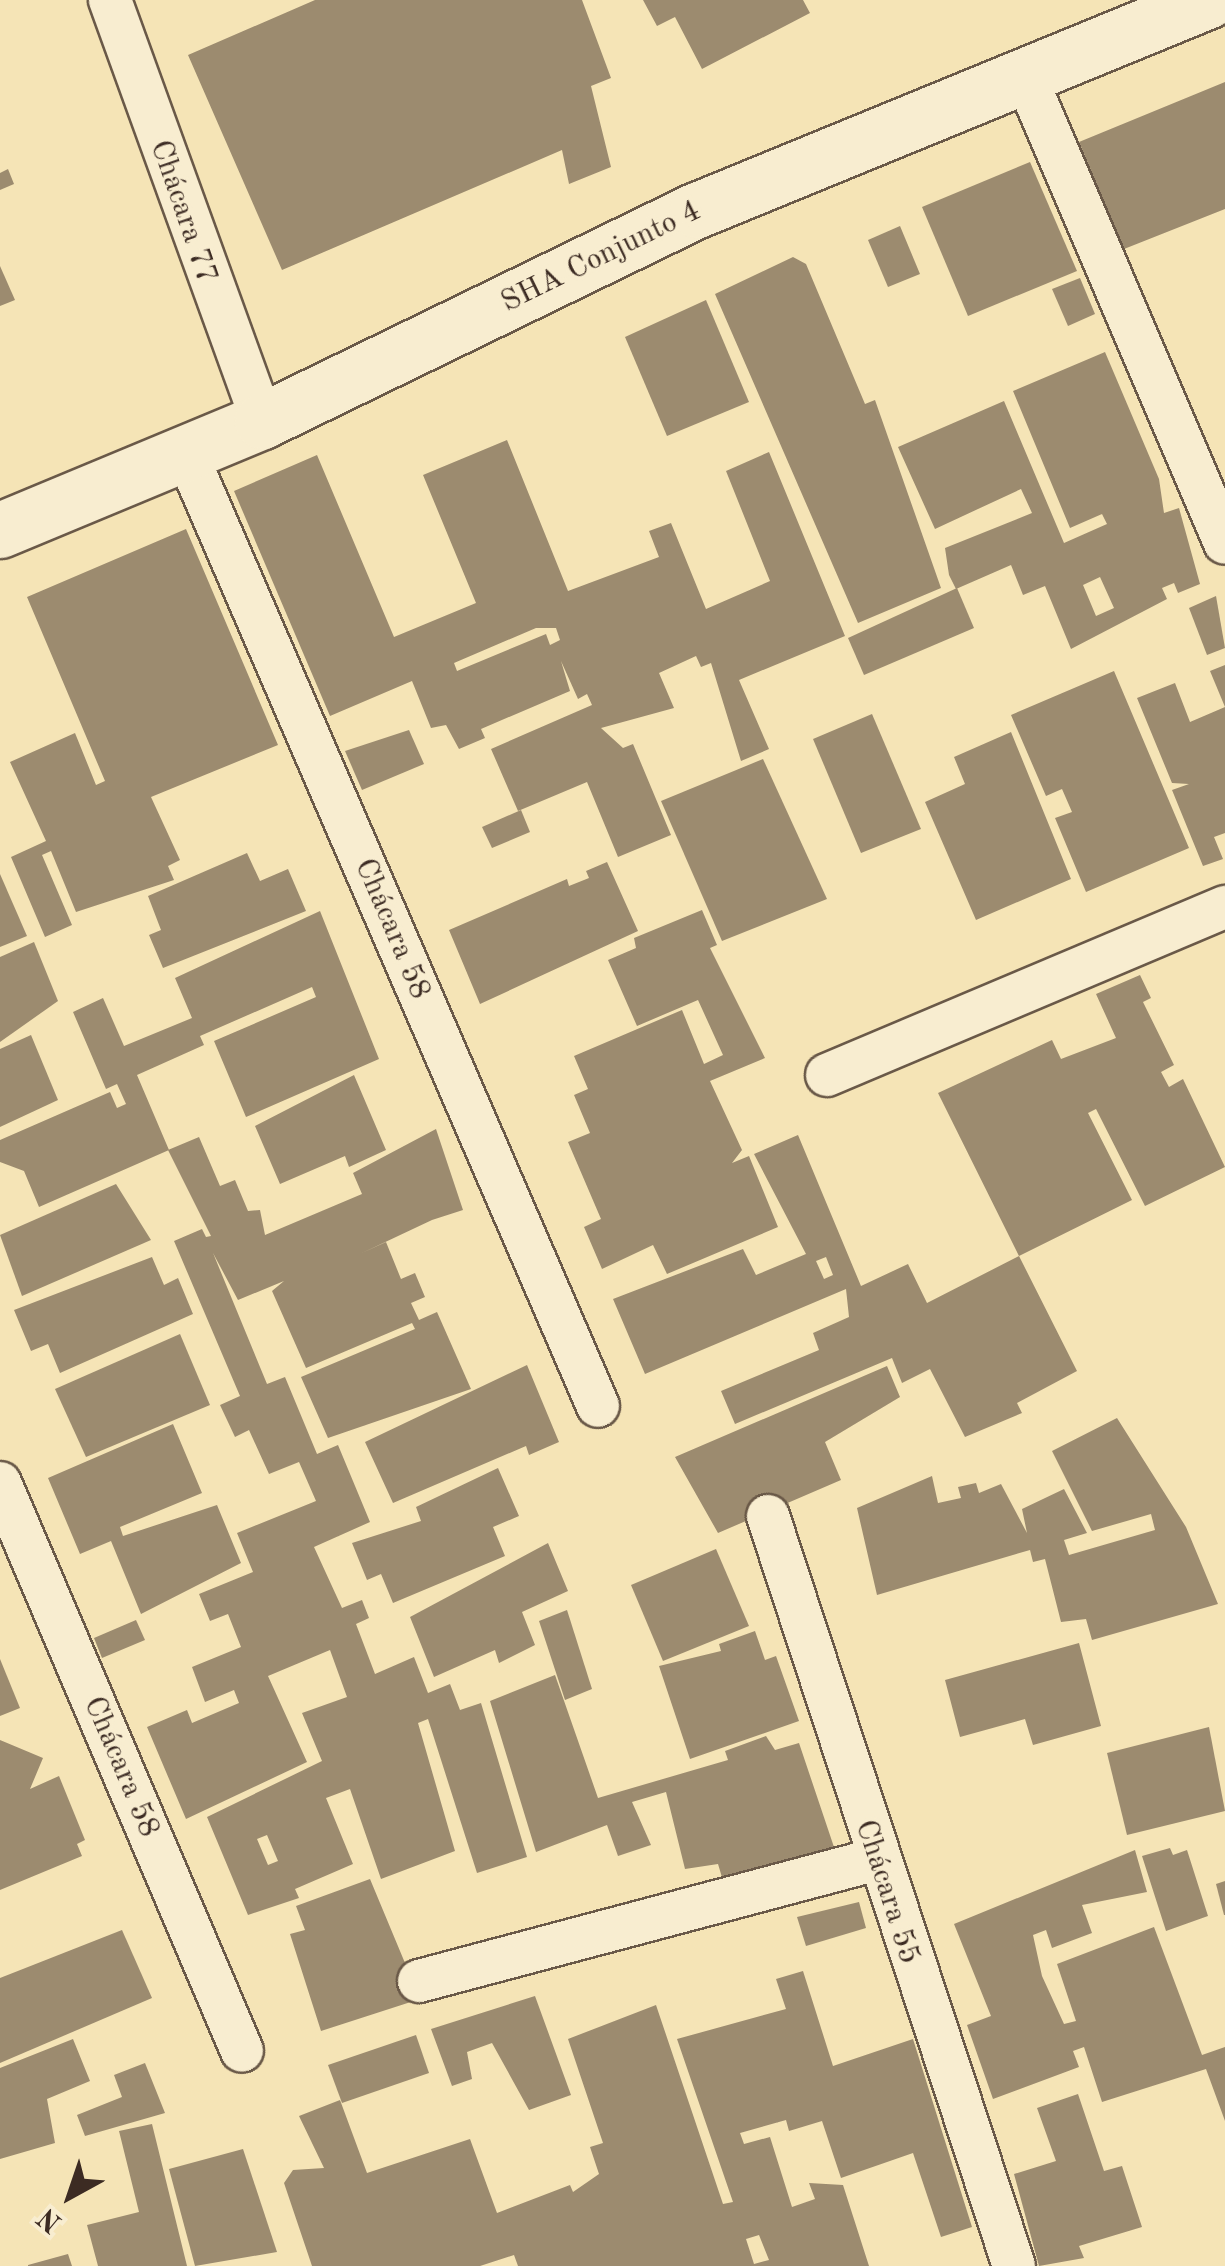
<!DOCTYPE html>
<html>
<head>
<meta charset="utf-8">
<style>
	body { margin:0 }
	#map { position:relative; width:1225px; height:2266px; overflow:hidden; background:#f5e4b6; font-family:"Old Standard TT",serif }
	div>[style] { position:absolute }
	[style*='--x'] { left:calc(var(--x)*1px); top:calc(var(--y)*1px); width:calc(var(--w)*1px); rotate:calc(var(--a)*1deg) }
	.building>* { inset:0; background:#9c8b6f }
	.roads { filter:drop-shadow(2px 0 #6a5948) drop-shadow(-2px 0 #6a5948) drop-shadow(0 2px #6a5948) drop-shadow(0 -2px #6a5948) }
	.street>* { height:42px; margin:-21px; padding:0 21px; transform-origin:21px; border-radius:21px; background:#f8edd0 }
	.secondary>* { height:55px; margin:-27.5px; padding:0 27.5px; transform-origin:27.5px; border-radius:27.5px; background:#f8edd0 }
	span { translate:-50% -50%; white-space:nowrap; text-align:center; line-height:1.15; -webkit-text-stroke:8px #f8edd0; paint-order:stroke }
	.street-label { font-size:30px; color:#3c2b23 }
	.north { position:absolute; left:20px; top:2146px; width:100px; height:100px; -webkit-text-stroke:8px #f8edd0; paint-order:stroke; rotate:220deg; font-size:28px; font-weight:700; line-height:40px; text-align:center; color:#3c2b23 }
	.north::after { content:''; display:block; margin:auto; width:35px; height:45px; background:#3c2b23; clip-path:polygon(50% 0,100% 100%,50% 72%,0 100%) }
</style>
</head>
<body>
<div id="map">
	<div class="building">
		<i style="clip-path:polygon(315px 0,582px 0,611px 78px,591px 86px,611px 167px,569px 184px,562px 150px,282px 270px,188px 55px)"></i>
		<i style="clip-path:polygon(643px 0,803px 0,810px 13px,702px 69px,675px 17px,657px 26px)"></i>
		<i style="clip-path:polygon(1225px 82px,1225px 209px,1124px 249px,1115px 228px,1097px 235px,1087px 214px,1103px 199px,1079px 142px)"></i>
		<i style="clip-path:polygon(1030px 162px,1077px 271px,968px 316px,922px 207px)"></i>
		<i style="clip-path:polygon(8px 169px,14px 184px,0 190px,0 173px)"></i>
		<i style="clip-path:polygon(900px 226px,920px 274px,888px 287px,868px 240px)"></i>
		<i style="clip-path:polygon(793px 257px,806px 264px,865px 404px,875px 400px,941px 588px,858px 623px,715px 294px)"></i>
		<i style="clip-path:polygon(0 266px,15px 300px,0 306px)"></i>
		<i style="clip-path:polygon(1080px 278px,1095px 314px,1068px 326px,1052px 289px)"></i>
		<i style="clip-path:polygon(706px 300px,749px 402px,667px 436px,625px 337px)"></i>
		<i style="clip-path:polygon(evenodd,1105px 352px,1159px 479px,1164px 513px,1179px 508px,1200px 584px,1178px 593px,1174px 583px,1162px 588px,1167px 599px,1071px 649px,1045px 586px,1023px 595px,1011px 565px,956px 589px,949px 575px,945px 548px,1032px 513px,1021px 489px,935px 529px,898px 447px,1004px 401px,1064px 543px,1107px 524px,1102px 514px,1070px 528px,1013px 391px,1105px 352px,1100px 577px,1114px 608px,1096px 616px,1083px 585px,1100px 577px)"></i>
		<i style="clip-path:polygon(evenodd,507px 440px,568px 591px,659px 557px,649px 531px,671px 523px,706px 609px,770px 581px,726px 471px,769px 452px,845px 636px,739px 680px,769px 749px,741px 761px,711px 663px,701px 667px,696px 656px,659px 673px,674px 708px,601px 728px,623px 748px,633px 744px,671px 835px,618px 857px,587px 782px,518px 811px,491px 749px,592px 705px,587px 694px,578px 699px,561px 661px,570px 691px,481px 729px,485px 738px,459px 749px,446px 725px,431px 728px,412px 681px,330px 716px,234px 491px,317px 455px,394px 637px,476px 603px,423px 475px,507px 440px,536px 628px,556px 628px,560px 640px,550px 645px,546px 634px,457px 671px,454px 663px,536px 628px)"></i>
		<i style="clip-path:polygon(186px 529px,278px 745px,151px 797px,180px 860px,168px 866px,174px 880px,76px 912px,51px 851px,42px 855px,72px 925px,45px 937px,11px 857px,46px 841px,10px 762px,75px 733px,96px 785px,105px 781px,27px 597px)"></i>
		<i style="clip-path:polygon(957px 588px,974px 628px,864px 675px,848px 638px)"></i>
		<i style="clip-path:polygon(1216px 596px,1225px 648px,1207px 655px,1189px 608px)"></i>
		<i style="clip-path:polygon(1225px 665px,1225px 707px,1210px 671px)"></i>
		<i style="clip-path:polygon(1114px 671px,1189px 848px,1086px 892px,1055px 818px,1072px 812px,1062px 789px,1046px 796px,1011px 715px)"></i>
		<i style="clip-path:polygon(1175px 683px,1190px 722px,1225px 707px,1225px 833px,1214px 837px,1223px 859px,1203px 866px,1172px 790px,1189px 784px,1172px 783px,1137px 698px)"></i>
		<i style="clip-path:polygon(872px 714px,921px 829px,861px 853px,813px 739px)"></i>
		<i style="clip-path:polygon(409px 730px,424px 764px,362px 790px,345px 751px)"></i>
		<i style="clip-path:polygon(1011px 732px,1071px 879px,976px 920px,925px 802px,965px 784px,954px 757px)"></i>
		<i style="clip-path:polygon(763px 759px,827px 899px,722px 941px,661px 801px)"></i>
		<i style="clip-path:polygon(521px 810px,530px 832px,492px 848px,482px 827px)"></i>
		<i style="clip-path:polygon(247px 853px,260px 881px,288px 869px,306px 911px,163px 968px,149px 935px,161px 930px,148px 896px)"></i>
		<i style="clip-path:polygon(607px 862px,638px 931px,480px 1004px,449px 930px,567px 879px,569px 886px,589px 878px,586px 871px)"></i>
		<i style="clip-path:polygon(0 874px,27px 936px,0 947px)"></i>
		<i style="clip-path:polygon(702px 910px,717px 945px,710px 948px,765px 1058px,710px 1081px,742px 1150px,732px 1163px,749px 1156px,778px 1227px,667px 1274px,653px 1245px,602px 1269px,584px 1227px,601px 1219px,568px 1142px,590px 1133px,574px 1095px,588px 1089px,574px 1056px,682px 1010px,704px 1064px,723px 1055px,698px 1000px,637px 1026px,608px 960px,636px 948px,634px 938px)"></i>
		<i style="clip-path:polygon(320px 911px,379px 1059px,246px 1117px,214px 1041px,316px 997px,312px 987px,200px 1036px,204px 1045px,137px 1075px,169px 1150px,39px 1207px,24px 1171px,0 1162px,0 1140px,110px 1092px,117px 1108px,126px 1104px,117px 1084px,106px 1089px,73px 1012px,103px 998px,124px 1046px,192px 1018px,175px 978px)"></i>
		<i style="clip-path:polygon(34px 942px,58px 1001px,0 1042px,0 957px)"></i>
		<i style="clip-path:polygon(evenodd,1140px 975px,1151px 998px,1143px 1002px,1174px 1065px,1161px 1072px,1169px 1087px,1183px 1079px,1225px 1167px,1145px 1206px,1096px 1109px,1088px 1113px,1132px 1200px,1019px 1256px,1077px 1371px,1017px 1403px,1022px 1413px,965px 1437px,930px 1369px,902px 1383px,892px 1358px,735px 1424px,721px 1391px,819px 1350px,813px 1333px,849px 1317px,846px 1289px,645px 1374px,613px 1299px,743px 1249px,756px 1275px,806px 1254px,754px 1154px,798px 1135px,861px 1286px,908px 1264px,927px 1303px,1019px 1256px,938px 1093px,1052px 1040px,1061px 1059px,1116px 1038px,1096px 994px,1140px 975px,826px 1257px,833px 1275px,824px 1279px,816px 1261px,826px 1257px)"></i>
		<i style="clip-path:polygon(31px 1035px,58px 1100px,0 1127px,0 1049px)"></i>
		<i style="clip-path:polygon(354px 1075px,386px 1150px,349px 1167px,345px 1156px,280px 1184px,255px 1126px)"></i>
		<i style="clip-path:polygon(evenodd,436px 1129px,463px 1210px,432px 1220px,362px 1253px,386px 1242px,401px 1279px,415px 1273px,425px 1297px,411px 1303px,419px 1320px,437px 1312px,471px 1389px,328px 1438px,301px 1377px,415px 1329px,412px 1323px,306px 1368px,272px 1291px,284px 1281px,238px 1300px,213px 1253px,267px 1384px,285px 1377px,317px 1454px,338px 1445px,370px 1522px,314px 1547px,342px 1608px,362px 1600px,369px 1618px,356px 1624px,375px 1674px,414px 1657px,428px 1693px,450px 1684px,460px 1710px,481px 1703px,527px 1857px,477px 1873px,428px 1719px,418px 1723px,455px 1851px,381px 1879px,350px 1789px,326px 1798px,353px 1864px,295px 1889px,299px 1898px,248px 1915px,207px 1817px,322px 1761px,302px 1713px,347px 1697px,330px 1650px,268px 1676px,307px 1762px,186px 1819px,147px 1727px,187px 1710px,192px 1723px,239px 1703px,234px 1690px,205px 1702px,192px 1667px,241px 1647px,228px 1614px,210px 1621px,199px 1594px,253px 1572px,237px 1533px,316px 1501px,299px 1462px,269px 1474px,249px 1430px,235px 1437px,220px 1405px,240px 1396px,174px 1241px,202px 1229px,206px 1237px,211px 1236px,168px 1150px,199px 1137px,220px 1186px,235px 1180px,248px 1211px,260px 1210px,265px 1235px,362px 1194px,353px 1173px,436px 1129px,267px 1835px,278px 1861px,268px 1865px,257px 1839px,267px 1835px)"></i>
		<i style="clip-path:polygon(116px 1184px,151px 1240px,22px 1296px,0 1235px)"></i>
		<i style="clip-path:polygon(152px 1257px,164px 1285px,178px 1278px,193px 1314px,60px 1373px,48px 1344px,31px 1351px,14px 1310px)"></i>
		<i style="clip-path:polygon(180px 1334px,210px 1405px,86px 1457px,55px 1389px)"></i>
		<i style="clip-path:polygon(527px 1365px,559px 1442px,529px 1455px,526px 1446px,393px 1503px,365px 1442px)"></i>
		<i style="clip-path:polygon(887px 1366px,900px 1397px,825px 1442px,841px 1480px,718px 1533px,675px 1457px)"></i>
		<i style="clip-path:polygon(1117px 1418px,1186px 1527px,1218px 1604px,1092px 1640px,1086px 1619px,1061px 1622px,1045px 1559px,1033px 1562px,1030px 1550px,877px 1595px,857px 1508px,932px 1476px,938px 1503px,961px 1498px,958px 1487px,976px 1483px,979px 1493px,1001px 1484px,1027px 1533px,1022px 1509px,1064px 1489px,1087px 1533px,1064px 1540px,1069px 1555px,1155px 1530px,1151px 1514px,1092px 1531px,1052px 1451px)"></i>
		<i style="clip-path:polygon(173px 1424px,202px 1493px,120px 1527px,123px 1536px,217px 1505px,241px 1563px,141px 1614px,111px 1541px,80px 1554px,48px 1478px)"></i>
		<i style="clip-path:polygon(498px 1468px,519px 1516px,493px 1527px,505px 1556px,393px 1603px,381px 1574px,367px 1580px,352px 1543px,421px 1521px,416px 1507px)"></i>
		<i style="clip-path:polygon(548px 1543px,568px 1591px,522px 1612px,535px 1645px,499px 1663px,495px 1650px,434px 1677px,410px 1617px)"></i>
		<i style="clip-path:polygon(716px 1549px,749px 1626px,663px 1661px,631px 1585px)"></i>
		<i style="clip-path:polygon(567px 1610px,592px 1689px,565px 1700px,539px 1621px)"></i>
		<i style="clip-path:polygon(136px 1620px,145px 1640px,102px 1658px,94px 1638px)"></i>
		<i style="clip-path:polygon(755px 1631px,765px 1660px,776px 1656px,799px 1721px,690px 1759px,659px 1666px,721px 1651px,719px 1644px)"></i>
		<i style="clip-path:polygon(1079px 1643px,1101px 1726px,1033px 1745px,1025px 1719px,960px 1737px,945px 1680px)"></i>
		<i style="clip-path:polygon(0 1659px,20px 1708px,0 1716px)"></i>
		<i style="clip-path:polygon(555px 1675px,598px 1798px,728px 1760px,725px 1751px,766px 1736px,775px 1750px,799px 1743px,836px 1853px,724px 1884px,718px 1864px,685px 1869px,666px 1792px,632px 1802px,651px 1845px,618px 1856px,607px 1825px,536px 1852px,490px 1701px)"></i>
		<i style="clip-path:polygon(1209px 1727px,1225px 1811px,1127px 1835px,1107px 1753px)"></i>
		<i style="clip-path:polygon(0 1740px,43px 1758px,30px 1789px,59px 1776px,85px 1840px,77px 1844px,82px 1856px,0 1890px)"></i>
		<i style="clip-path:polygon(1170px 1848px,1173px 1855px,1187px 1850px,1208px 1916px,1166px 1931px,1142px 1856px)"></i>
		<i style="clip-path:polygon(1135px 1850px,1147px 1892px,1082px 1905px,1092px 1933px,1052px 1948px,1046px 1930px,1033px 1935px,1042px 1976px,1064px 2024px,1076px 2021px,1057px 1964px,1154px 1927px,1202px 2055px,1225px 2047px,1225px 2121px,1206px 2069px,1102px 2102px,1084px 2047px,1073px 2051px,1079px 2067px,993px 2099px,967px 2025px,991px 2016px,954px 1924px)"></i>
		<i style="clip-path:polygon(370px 1879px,420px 1999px,321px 2031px,290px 1934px,305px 1930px,296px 1906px)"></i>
		<i style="clip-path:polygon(1225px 1881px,1225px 1915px,1224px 1915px,1216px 1884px)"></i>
		<i style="clip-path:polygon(859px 1902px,866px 1928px,806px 1946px,797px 1917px)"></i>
		<i style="clip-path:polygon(122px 1930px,152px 1998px,0 2063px,0 1978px)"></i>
		<i style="clip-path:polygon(evenodd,803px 1971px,833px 2066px,913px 2039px,972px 2227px,941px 2237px,913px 2153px,841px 2178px,822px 2121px,789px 2131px,786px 2120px,740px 2133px,744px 2144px,770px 2137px,792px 2207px,815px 2199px,809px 2183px,843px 2185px,869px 2266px,518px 2266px,514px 2255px,480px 2266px,312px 2266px,284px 2183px,293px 2170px,324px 2168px,299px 2116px,340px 2100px,367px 2173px,470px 2139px,497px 2213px,570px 2185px,573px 2192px,599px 2174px,590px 2147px,603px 2143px,568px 2039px,656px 2005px,723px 2204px,733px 2202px,677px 2039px,786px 2009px,776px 1979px,803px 1971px,759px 2235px,769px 2260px,754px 2264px,746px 2239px,759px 2235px)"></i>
		<i style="clip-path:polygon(535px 1996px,571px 2095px,529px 2110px,492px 2043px,467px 2052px,472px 2079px,452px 2086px,431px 2029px)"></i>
		<i style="clip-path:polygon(416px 2035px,429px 2073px,342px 2103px,328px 2065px)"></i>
		<i style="clip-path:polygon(73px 2039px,90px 2081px,47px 2099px,55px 2143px,0 2159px,0 2068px)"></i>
		<i style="clip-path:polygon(145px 2063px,165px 2113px,85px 2136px,77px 2115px,122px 2097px,114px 2075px)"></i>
		<i style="clip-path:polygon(1078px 2094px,1104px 2171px,1122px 2166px,1142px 2227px,1079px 2246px,1084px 2258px,1039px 2266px,1014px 2174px,1056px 2161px,1037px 2108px)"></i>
		<i style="clip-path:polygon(152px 2124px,187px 2266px,98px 2266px,87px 2225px,139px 2212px,119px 2131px)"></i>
		<i style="clip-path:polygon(243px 2149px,277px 2252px,195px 2266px,169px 2169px)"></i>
		<i style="clip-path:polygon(68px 2254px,72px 2266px,28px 2266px,28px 2265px)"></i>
	</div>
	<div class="roads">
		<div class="street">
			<i style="--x:110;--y:0;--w:448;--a:70.1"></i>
			<i style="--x:1023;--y:71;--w:513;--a:66.83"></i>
			<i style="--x:186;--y:453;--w:1038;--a:66.62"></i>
			<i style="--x:827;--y:1075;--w:432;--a:-22.9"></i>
			<i style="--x:0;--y:1483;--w:617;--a:66.92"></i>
			<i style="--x:768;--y:1516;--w:789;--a:71.84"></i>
			<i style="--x:419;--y:1981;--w:472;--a:-14.9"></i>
		</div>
		<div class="secondary">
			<i style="--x:0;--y:530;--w:284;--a:-22.6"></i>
			<i style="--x:262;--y:421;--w:483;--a:-25.9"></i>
			<i style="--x:697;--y:210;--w:553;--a:-22.3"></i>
		</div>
	</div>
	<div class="street-label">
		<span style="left:183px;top:212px;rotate:71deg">Chácara 77</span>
		<span style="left:601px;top:257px;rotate:-26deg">SHA Conjunto 4</span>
		<span style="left:392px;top:929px;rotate:67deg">Chácara 58</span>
		<span style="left:121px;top:1767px;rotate:67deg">Chácara 58</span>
		<span style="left:887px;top:1892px;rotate:72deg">Chácara 55</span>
	</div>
	<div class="north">N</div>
</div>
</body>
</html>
